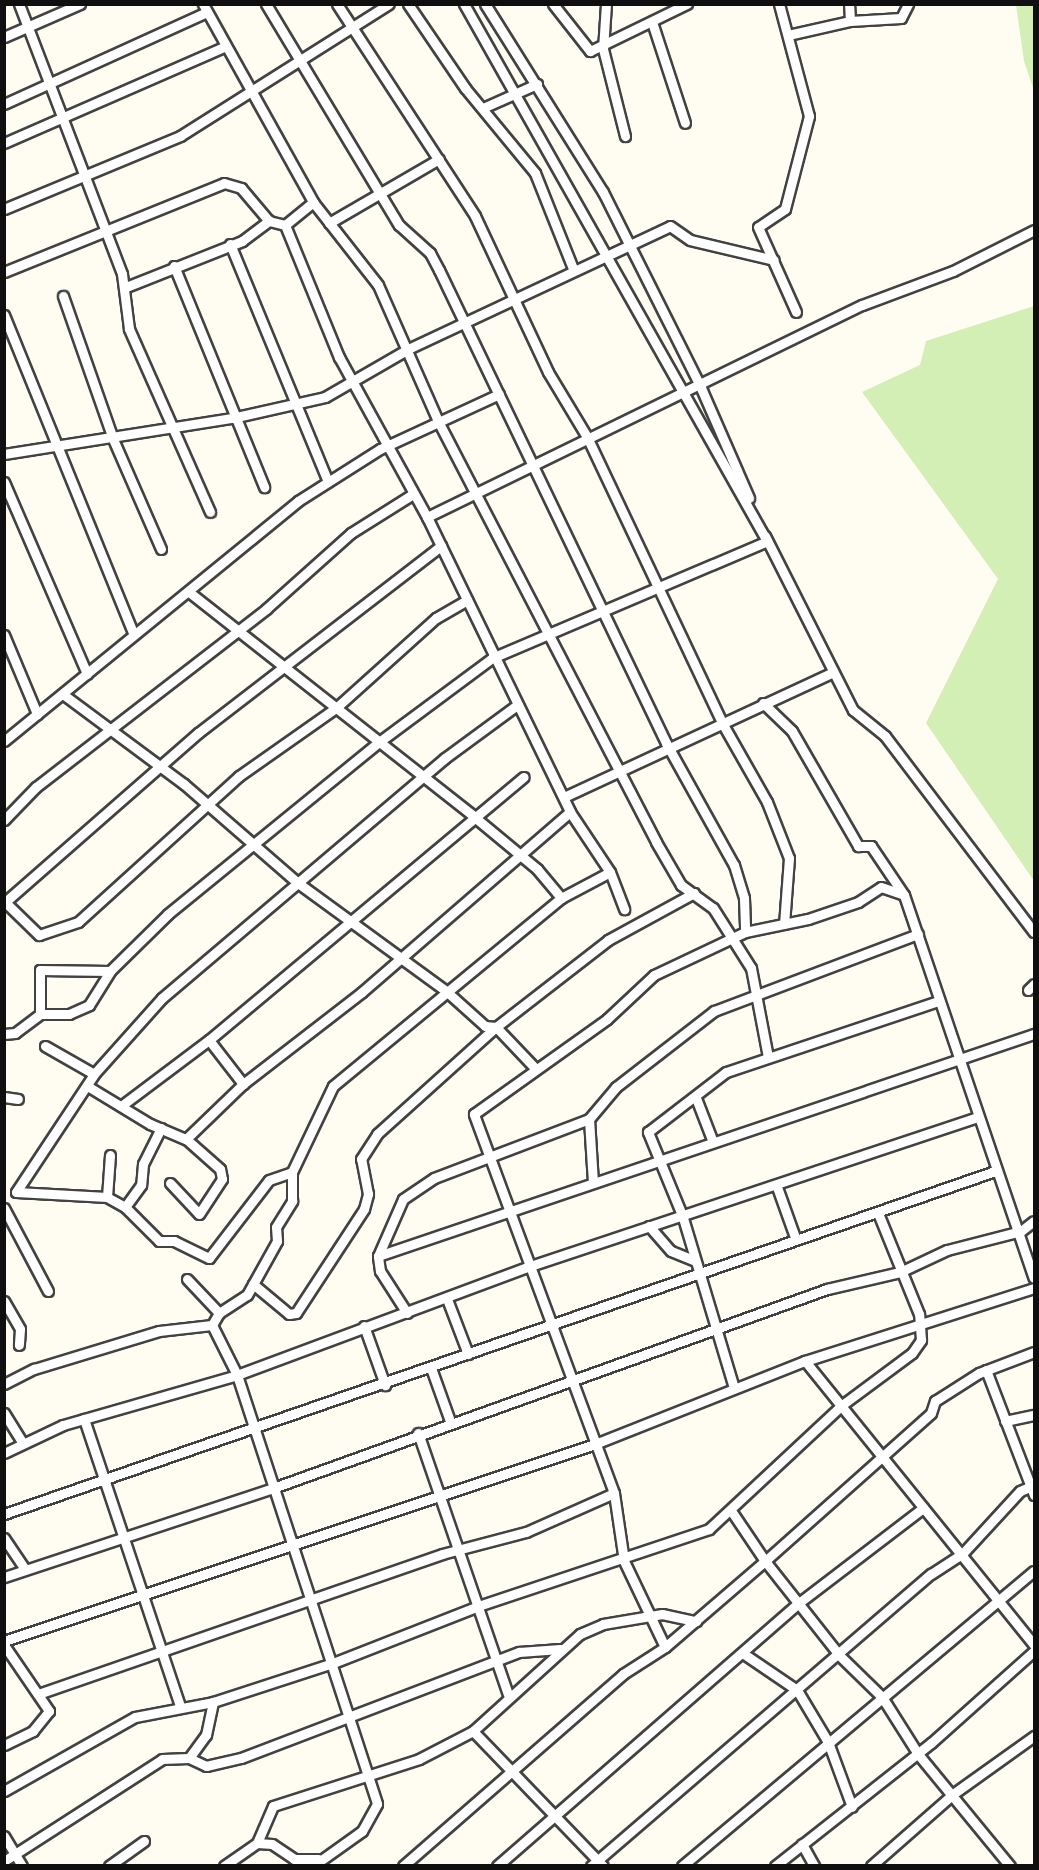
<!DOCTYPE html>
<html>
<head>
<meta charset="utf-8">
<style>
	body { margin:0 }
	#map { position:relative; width:1039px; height:1870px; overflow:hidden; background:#fffcf2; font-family:"Libre Baskerville",serif }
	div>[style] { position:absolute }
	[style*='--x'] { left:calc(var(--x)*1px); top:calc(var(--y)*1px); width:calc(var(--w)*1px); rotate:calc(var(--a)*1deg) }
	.green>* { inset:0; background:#d4efb6 }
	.roads { filter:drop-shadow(2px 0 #424242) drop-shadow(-2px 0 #424242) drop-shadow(0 2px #424242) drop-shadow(0 -2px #424242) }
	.minor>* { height:9px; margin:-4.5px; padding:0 4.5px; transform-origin:4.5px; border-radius:4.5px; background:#fff }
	span { translate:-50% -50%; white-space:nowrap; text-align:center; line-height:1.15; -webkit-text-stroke:6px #fff; paint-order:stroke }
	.frame { position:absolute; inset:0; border:6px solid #0f0f0f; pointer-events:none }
</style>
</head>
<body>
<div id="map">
	<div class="green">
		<i style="clip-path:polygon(1016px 5px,1034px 5px,1034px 91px,1024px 61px)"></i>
		<i style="clip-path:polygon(1034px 306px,1034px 881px,926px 723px,998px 579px,862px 392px,920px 365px,926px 341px)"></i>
	</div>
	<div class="roads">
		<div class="minor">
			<i style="--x:19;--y:4;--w:289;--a:69.1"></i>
			<i style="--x:122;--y:274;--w:55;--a:82.7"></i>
			<i style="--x:129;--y:329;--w:200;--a:66.1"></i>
			<i style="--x:203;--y:4;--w:227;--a:60.9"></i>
			<i style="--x:313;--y:202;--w:105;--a:51.9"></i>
			<i style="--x:378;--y:285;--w:151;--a:66.2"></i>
			<i style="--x:439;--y:423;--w:472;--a:62.6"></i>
			<i style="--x:656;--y:842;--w:50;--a:59.8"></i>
			<i style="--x:681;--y:885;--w:39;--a:36"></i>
			<i style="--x:713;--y:908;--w:71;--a:57.7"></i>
			<i style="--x:751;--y:968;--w:91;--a:79.2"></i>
			<i style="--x:266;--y:4;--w:258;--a:59"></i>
			<i style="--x:399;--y:225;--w:42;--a:42.1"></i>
			<i style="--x:430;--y:253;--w:19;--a:62"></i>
			<i style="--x:439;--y:270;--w:525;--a:64.36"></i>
			<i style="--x:666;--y:743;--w:140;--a:60.9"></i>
			<i style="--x:734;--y:865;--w:34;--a:73"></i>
			<i style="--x:744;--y:898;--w:34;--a:88"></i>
			<i style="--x:337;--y:4;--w:253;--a:56.9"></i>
			<i style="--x:475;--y:216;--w:172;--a:64.9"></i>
			<i style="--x:548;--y:372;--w:76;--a:59"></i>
			<i style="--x:587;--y:437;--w:314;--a:64.7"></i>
			<i style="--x:721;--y:721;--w:93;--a:60.4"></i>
			<i style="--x:767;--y:802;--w:60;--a:68.6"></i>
			<i style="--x:789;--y:858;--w:66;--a:94.3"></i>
			<i style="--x:408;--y:4;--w:102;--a:55.8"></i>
			<i style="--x:465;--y:88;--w:110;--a:50.5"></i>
			<i style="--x:535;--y:173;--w:105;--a:68.3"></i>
			<i style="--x:485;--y:4;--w:222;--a:57.9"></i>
			<i style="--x:603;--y:192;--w:219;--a:63.4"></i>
			<i style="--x:701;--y:388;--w:120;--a:66.4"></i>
			<i style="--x:553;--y:4;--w:60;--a:51.8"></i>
			<i style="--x:590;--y:51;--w:108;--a:-25.9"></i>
			<i style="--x:606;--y:4;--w:45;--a:93.8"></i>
			<i style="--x:603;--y:49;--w:90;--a:75.8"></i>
			<i style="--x:779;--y:4;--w:116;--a:75"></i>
			<i style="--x:809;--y:116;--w:96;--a:104.5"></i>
			<i style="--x:785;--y:209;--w:32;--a:146"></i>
			<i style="--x:758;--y:227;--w:93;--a:65.9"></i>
			<i style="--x:850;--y:21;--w:51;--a:-3.4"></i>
			<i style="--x:901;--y:18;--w:16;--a:-63"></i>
			<i style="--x:652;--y:22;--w:106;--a:71.9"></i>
			<i style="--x:788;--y:35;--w:64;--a:-12.7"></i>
			<i style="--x:850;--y:21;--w:17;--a:-93"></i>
			<i style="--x:4;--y:37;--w:83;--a:-23.5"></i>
			<i style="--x:4;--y:104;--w:223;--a:-24.4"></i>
			<i style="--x:485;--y:107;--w:57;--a:-23.9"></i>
			<i style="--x:4;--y:143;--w:242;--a:-23.6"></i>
			<i style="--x:4;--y:209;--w:191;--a:-22.5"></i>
			<i style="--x:180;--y:136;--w:247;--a:-32.3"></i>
			<i style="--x:329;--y:223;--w:127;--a:-30.2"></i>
			<i style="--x:285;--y:225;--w:143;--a:67.8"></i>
			<i style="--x:339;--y:357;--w:183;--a:61.2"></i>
			<i style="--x:427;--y:517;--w:328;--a:64.1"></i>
			<i style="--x:570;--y:812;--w:72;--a:56.3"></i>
			<i style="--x:610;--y:872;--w:40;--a:69"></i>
			<i style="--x:230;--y:244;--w:257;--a:67.6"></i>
			<i style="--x:174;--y:266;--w:239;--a:67.8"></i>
			<i style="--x:4;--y:272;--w:237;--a:-22"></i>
			<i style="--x:224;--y:183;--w:18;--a:16"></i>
			<i style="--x:241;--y:188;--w:43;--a:49.7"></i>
			<i style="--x:126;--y:287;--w:125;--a:-21.6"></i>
			<i style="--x:242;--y:241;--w:34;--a:-37"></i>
			<i style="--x:269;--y:221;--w:16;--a:14"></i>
			<i style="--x:285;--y:225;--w:36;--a:-39"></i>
			<i style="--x:63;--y:296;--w:151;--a:70.7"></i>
			<i style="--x:113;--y:439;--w:120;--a:66.4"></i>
			<i style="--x:4;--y:315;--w:343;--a:67.9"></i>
			<i style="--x:4;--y:454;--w:231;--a:-9"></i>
			<i style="--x:232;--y:418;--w:95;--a:-12.7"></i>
			<i style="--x:325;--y:397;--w:96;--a:-30"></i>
			<i style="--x:408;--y:349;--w:289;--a:-25.1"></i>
			<i style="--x:670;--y:226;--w:24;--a:35"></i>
			<i style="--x:690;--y:240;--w:86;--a:13.4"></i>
			<i style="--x:4;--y:482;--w:209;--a:66.6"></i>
			<i style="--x:427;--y:517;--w:484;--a:-26"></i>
			<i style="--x:862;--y:305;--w:97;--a:-20.5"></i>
			<i style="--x:953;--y:271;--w:91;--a:-26.8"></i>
			<i style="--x:765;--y:536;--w:195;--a:63.2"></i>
			<i style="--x:853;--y:710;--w:41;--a:39.1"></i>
			<i style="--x:885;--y:736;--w:246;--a:52.8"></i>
			<i style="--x:189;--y:592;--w:360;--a:38.2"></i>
			<i style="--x:472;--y:815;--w:85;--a:39.7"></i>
			<i style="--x:537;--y:869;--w:38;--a:50"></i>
			<i style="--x:4;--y:635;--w:86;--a:67.3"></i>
			<i style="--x:64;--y:695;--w:149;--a:36.6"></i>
			<i style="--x:184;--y:784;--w:151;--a:41"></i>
			<i style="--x:298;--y:883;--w:183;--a:36.1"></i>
			<i style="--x:446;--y:991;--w:52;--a:41.9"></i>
			<i style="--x:485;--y:1026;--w:11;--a:5"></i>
			<i style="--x:496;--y:1027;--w:55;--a:46.5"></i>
			<i style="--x:763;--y:703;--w:40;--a:44"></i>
			<i style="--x:792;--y:731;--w:133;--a:60.1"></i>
			<i style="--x:858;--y:846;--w:13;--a:0"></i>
			<i style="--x:871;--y:846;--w:59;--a:56"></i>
			<i style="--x:904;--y:895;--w:404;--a:71.3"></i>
			<i style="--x:4;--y:741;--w:380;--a:-39.2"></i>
			<i style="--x:298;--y:501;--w:97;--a:-32.4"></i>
			<i style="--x:380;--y:449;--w:131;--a:-24.8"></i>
			<i style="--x:564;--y:797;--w:297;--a:-24.9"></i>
			<i style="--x:4;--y:820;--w:46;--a:-45.9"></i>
			<i style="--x:36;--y:787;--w:291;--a:-37.7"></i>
			<i style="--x:266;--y:609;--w:114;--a:-41.8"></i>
			<i style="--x:351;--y:533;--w:73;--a:-32.2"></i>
			<i style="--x:4;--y:901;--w:49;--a:44.2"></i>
			<i style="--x:39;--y:935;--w:41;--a:-18.4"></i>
			<i style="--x:78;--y:922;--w:217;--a:-42.2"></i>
			<i style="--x:239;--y:776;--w:120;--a:-35.1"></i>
			<i style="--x:337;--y:707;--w:133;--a:-42"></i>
			<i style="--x:436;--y:618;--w:36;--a:-30"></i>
			<i style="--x:5;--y:902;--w:257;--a:-41.2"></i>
			<i style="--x:198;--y:733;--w:307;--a:-37.6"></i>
			<i style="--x:1028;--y:990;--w:8;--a:-45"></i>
			<i style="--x:40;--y:1014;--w:44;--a:-90"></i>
			<i style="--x:40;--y:970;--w:70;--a:0.8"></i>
			<i style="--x:4;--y:1034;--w:11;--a:-5"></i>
			<i style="--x:15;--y:1033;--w:31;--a:-37"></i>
			<i style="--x:40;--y:1014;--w:29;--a:0"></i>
			<i style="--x:69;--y:1014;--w:22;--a:-24"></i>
			<i style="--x:89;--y:1005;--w:40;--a:-58"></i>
			<i style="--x:110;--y:971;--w:81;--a:-44.5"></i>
			<i style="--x:168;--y:914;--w:272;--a:-39.2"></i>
			<i style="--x:379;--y:742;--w:141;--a:-36.6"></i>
			<i style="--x:492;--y:658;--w:299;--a:-23"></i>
			<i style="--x:767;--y:541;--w:617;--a:-119.43"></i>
			<i style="--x:209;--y:1040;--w:56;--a:52.3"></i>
			<i style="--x:243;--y:1084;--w:150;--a:-37.7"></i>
			<i style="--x:362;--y:992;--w:275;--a:-40.9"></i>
			<i style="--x:45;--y:1046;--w:56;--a:29.7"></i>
			<i style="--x:89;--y:1087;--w:71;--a:31.2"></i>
			<i style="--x:150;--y:1124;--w:39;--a:23"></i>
			<i style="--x:186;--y:1139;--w:79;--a:-44"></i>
			<i style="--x:4;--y:1097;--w:14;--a:8"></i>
			<i style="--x:696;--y:1098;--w:47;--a:68.9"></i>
			<i style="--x:121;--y:1106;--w:110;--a:-36.9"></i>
			<i style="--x:209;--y:1040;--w:410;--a:-39.9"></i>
			<i style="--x:589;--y:1119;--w:64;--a:86.4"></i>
			<i style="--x:161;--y:1128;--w:40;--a:116.6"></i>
			<i style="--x:143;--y:1164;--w:21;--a:95"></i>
			<i style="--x:141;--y:1185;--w:27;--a:126"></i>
			<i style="--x:125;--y:1207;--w:21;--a:-151"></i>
			<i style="--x:107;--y:1197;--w:91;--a:-176.9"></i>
			<i style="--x:16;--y:1192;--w:141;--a:-56.5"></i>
			<i style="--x:94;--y:1074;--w:102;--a:-48.2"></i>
			<i style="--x:162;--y:998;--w:371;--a:-40.3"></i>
			<i style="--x:445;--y:758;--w:89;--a:-36.4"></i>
			<i style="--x:170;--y:1183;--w:42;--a:46.9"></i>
			<i style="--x:199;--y:1214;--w:42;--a:-56.7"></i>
			<i style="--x:222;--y:1179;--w:10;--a:-101"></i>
			<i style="--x:220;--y:1169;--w:45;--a:-138.6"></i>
			<i style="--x:777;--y:1187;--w:56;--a:70.3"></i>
			<i style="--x:107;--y:1197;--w:42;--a:-85.9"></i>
			<i style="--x:125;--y:1207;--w:48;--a:45"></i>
			<i style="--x:159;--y:1241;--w:15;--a:0"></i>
			<i style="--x:174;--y:1241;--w:39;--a:26"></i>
			<i style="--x:209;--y:1258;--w:98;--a:-52.4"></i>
			<i style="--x:269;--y:1180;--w:24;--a:-19"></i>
			<i style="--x:292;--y:1172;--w:95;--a:-64.5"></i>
			<i style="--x:333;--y:1086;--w:296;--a:-39.5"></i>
			<i style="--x:561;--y:898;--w:55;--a:-28"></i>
			<i style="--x:4;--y:1208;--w:94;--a:62.1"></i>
			<i style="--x:649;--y:1226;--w:33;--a:49"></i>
			<i style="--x:671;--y:1251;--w:24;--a:22"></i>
			<i style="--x:378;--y:1256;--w:693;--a:-18.7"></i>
			<i style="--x:187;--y:1279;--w:47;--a:46.7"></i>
			<i style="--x:253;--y:1284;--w:47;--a:39.8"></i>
			<i style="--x:289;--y:1314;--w:7;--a:-8"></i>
			<i style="--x:296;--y:1313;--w:124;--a:-56.8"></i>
			<i style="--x:364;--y:1209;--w:16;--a:-75"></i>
			<i style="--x:368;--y:1194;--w:36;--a:-101"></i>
			<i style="--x:361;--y:1159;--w:30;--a:-57"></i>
			<i style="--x:377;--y:1134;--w:160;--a:-42"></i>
			<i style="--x:496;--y:1027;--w:142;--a:-37.8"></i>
			<i style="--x:608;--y:940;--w:98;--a:-28.7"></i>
			<i style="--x:447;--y:1299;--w:59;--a:69.1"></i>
			<i style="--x:4;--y:1301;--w:32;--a:60"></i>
			<i style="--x:20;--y:1329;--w:16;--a:94"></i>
			<i style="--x:407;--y:1313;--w:50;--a:-122.7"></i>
			<i style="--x:380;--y:1271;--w:15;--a:-98"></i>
			<i style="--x:378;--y:1256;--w:62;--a:-66.3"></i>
			<i style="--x:403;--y:1199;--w:37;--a:-34"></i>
			<i style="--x:434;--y:1178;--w:166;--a:-20.8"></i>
			<i style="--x:589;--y:1119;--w:42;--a:-49.8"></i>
			<i style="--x:616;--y:1087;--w:124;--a:-37.8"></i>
			<i style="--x:714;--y:1011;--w:218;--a:-20.7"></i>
			<i style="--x:212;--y:1325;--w:56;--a:63.4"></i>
			<i style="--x:237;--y:1375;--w:451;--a:71.9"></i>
			<i style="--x:377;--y:1804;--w:31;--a:119"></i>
			<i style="--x:362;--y:1831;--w:60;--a:144.5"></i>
			<i style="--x:364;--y:1326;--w:63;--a:70.4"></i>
			<i style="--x:805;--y:1361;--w:365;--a:51.1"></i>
			<i style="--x:431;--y:1368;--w:56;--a:70.3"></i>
			<i style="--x:986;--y:1370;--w:134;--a:69"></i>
			<i style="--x:4;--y:1384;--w:34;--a:-27"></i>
			<i style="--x:34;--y:1369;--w:131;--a:-16.9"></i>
			<i style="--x:159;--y:1331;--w:53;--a:-6.5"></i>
			<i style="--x:212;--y:1325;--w:14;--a:-60"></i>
			<i style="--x:219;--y:1313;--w:33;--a:-33"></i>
			<i style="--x:247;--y:1295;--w:62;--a:-60.9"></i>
			<i style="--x:277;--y:1241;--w:14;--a:-94"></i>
			<i style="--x:276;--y:1227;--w:31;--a:-58"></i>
			<i style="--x:292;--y:1201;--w:29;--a:-90"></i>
			<i style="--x:734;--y:1388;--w:181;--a:-106.7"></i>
			<i style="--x:682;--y:1215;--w:90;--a:-112.3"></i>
			<i style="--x:648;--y:1132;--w:98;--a:-37.6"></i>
			<i style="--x:726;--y:1072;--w:224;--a:-18.5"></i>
			<i style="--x:4;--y:1413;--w:34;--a:58"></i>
			<i style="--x:84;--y:1419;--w:303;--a:71.5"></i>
			<i style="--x:1005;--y:1421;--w:30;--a:-12"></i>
			<i style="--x:418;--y:1433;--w:276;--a:71"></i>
			<i style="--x:4;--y:1453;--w:65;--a:-25.4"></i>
			<i style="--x:63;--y:1425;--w:181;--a:-16"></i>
			<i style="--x:237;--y:1375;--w:313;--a:-20.4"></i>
			<i style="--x:530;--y:1266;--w:472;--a:-18.4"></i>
			<i style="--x:732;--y:1512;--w:59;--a:56"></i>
			<i style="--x:765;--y:1561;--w:121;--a:51.7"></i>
			<i style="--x:840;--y:1656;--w:59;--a:44.3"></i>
			<i style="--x:882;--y:1697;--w:67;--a:57.7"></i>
			<i style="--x:918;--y:1754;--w:145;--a:50.6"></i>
			<i style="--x:4;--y:1514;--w:1049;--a:-19.09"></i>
			<i style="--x:4;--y:1538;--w:37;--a:56"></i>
			<i style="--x:4;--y:1577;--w:283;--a:-18.3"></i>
			<i style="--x:273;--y:1488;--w:589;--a:-19.76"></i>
			<i style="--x:827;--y:1289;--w:75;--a:-13.1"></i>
			<i style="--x:900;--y:1272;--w:52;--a:-25.1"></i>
			<i style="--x:947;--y:1250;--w:76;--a:-14.4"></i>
			<i style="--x:1021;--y:1231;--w:16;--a:-38"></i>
			<i style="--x:4;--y:1641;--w:623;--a:-18.43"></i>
			<i style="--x:595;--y:1444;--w:226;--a:-21.6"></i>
			<i style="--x:805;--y:1361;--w:240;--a:-17.7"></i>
			<i style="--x:4;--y:1645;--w:80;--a:55.7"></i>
			<i style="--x:49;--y:1711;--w:26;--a:129"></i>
			<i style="--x:33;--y:1731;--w:32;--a:154"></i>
			<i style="--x:665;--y:1647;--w:95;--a:-115.5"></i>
			<i style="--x:624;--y:1561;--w:69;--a:-98.4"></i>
			<i style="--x:614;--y:1493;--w:404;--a:-110.3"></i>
			<i style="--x:474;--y:1114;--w:163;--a:-35.5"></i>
			<i style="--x:607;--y:1019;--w:64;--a:-43.1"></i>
			<i style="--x:654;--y:975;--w:101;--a:-25.3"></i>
			<i style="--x:745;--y:932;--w:64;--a:-11.7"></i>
			<i style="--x:808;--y:919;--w:53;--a:-18.8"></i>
			<i style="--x:858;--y:902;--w:27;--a:-33"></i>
			<i style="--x:881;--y:887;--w:24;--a:19"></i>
			<i style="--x:744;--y:1654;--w:64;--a:34.2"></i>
			<i style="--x:797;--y:1690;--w:61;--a:59.2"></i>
			<i style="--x:828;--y:1742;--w:69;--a:69.7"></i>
			<i style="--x:41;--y:1693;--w:424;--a:-19.1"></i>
			<i style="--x:442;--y:1554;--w:87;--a:-14.7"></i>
			<i style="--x:526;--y:1532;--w:96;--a:-23.9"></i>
			<i style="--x:473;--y:1731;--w:187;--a:46.1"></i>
			<i style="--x:189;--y:1758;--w:19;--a:25"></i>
			<i style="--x:206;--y:1766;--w:36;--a:-13"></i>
			<i style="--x:241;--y:1758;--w:298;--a:-20.9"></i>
			<i style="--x:519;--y:1652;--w:41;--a:-4.2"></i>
			<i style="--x:4;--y:1791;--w:150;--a:-29.5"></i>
			<i style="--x:135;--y:1717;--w:79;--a:-10.9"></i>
			<i style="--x:213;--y:1702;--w:126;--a:-18"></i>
			<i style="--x:333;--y:1663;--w:159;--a:-21.4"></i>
			<i style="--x:481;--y:1605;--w:240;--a:-18.4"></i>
			<i style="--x:709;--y:1529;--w:182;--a:-43"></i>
			<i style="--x:842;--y:1405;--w:87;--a:-36.6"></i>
			<i style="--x:912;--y:1353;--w:16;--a:-55"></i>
			<i style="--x:921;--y:1340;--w:26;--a:-94"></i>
			<i style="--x:919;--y:1314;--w:109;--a:-112.1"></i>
			<i style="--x:4;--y:1836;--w:35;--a:59"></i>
			<i style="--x:257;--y:1843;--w:15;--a:4"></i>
			<i style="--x:272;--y:1844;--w:27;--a:34"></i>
			<i style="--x:294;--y:1859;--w:24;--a:0"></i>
			<i style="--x:802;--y:1844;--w:25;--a:61"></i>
			<i style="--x:4;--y:1861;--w:188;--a:-32.8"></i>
			<i style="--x:162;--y:1759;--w:27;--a:-2"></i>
			<i style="--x:189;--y:1758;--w:29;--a:-54"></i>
			<i style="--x:206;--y:1735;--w:34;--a:-78"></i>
			<i style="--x:109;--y:1866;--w:43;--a:-35.5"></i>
			<i style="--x:224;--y:1866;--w:40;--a:-34.9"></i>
			<i style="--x:257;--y:1843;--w:40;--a:-66.6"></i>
			<i style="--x:273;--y:1806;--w:153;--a:-17.8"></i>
			<i style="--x:419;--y:1759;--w:61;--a:-27.4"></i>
			<i style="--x:473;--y:1731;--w:144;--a:-42.2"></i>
			<i style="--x:580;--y:1634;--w:25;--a:-23"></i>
			<i style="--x:603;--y:1624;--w:60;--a:-9.6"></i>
			<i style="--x:662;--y:1614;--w:35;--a:12"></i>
			<i style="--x:403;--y:1866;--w:292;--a:-41.1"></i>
			<i style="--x:623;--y:1674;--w:50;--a:-32.7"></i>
			<i style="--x:665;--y:1647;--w:132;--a:-40.7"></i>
			<i style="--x:765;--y:1561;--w:222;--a:-41.7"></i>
			<i style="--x:931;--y:1413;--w:13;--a:-72"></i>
			<i style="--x:935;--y:1401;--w:52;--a:-32.5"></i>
			<i style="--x:979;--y:1373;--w:59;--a:-20.9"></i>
			<i style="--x:497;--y:1866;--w:402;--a:-41.1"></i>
			<i style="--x:800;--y:1602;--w:155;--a:-37.4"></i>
			<i style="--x:591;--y:1866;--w:448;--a:-40.7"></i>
			<i style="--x:931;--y:1574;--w:38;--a:-33"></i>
			<i style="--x:963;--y:1553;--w:84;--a:-47.4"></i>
			<i style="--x:1020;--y:1491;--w:15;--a:-23"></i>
			<i style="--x:682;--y:1866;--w:459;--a:-40"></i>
			<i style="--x:775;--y:1866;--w:199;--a:-38.3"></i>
			<i style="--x:931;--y:1743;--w:138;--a:-41.8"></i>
			<i style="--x:871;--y:1866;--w:109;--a:-41.3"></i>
			<i style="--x:953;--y:1794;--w:100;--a:-35.6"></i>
		</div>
	</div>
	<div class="frame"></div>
</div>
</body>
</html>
